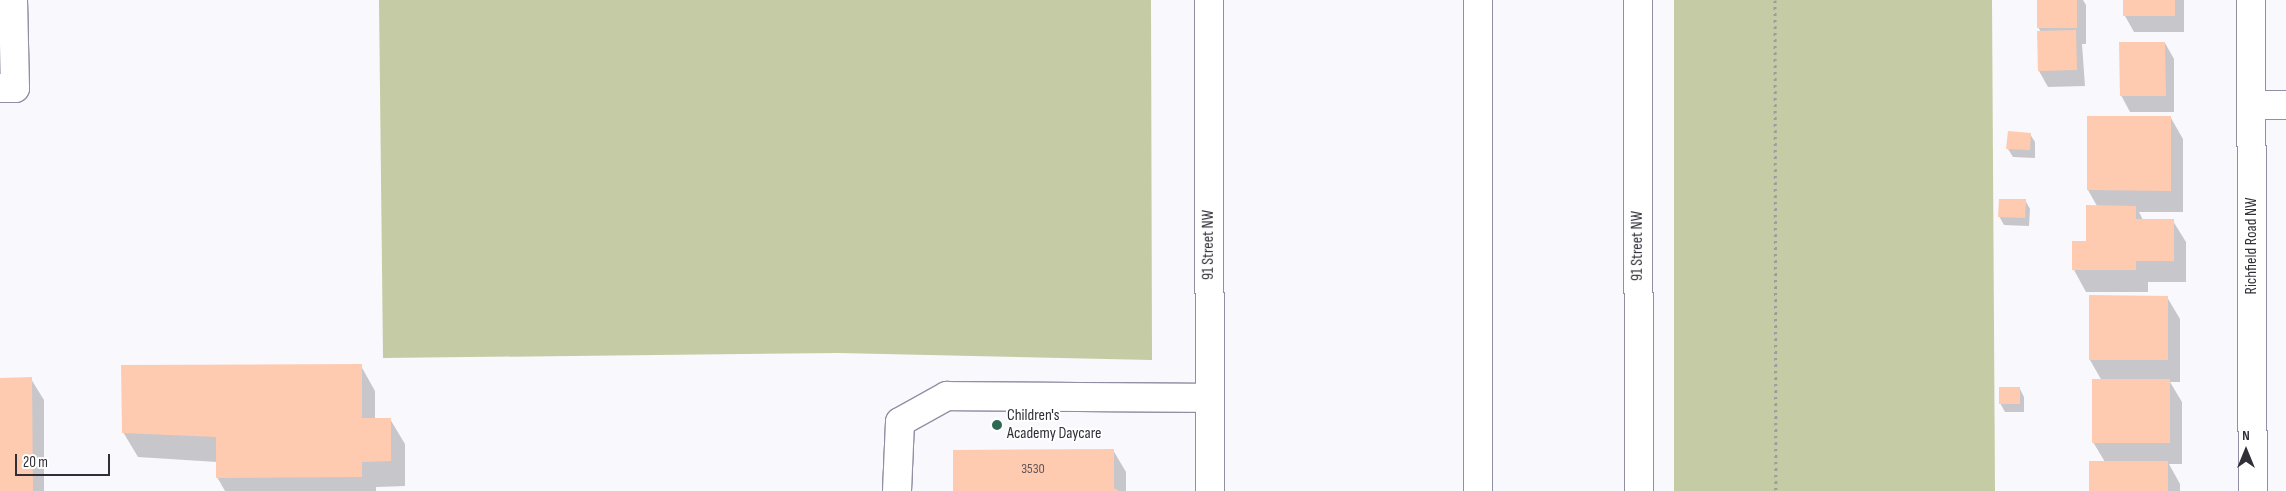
<!DOCTYPE html>
<html>
<head>
<meta charset="utf-8">
<style>
	body { margin:0 }
	#map { position:relative; width:2286px; height:491px; overflow:hidden; background:#f9f8fd; font-family:"Sofia Sans Condensed",sans-serif }
	div>[style] { position:absolute }
	[style*='--x'] { left:calc(var(--x)*1px); top:calc(var(--y)*1px); width:calc(var(--w)*1px); rotate:calc(var(--a)*1deg) }
	.green>* { inset:0; background:#c5cba4 }
	.shadow>* { inset:0; background:#0003 }
	.building>* { inset:0; background:#fecbb1 }
	.path>* { height:3px; margin-top:-1.5px; transform-origin:0; background:repeating-linear-gradient(90deg,#9d9ca3 0 2.5px,transparent 0 6.5px) }
	.roads { filter:drop-shadow(1px 0 #928fa4) drop-shadow(-1px 0 #928fa4) drop-shadow(0 1px #928fa4) drop-shadow(0 -1px #928fa4) }
	.minor>* { height:28px; margin:-14px; padding:0 14px; transform-origin:14px; border-radius:14px; background:#fff }
	.major>* { height:28px; margin:-14px; padding:0 14px; transform-origin:14px; border-radius:14px; background:#fff }
	.dots>* { width:14px; height:14px; translate:-50% -50%; box-sizing:border-box; border:2px solid #fff; border-radius:50% }
	span { translate:-50% -50%; white-space:nowrap; text-align:center; line-height:1.15; -webkit-text-stroke:4px #fff; paint-order:stroke }
	.number-label { font-size:14px; color:#645656 }
	.number-label span { -webkit-text-stroke-width:0 }
	.street-label { font-size:16px; color:#302f38 }
	.poi-label { font-size:16px; color:#302f38 }
	.left { translate:0 -50%; text-align:left }
	.north { position:absolute; left:2221px; top:426px; width:50px; height:50px; -webkit-text-stroke:4px #fff; paint-order:stroke; rotate:0deg; font-size:14px; font-weight:700; line-height:20px; text-align:center; color:#302f38 }
	.north::after { content:''; display:block; margin:auto; width:18px; height:22px; background:#302f38; clip-path:polygon(50% 0,100% 100%,50% 72%,0 100%) }
	.scale { position:absolute; left:15px; top:454px; width:95px; height:22px; box-sizing:border-box; border:2px solid #302f38; border-top:0; padding-left:6px; font-size:15px; line-height:18px; white-space:nowrap; color:#302f38; -webkit-text-stroke:4px #fff; paint-order:stroke }
</style>
</head>
<body>
<div id="map">
	<div class="green">
		<i style="clip-path:polygon(379px 0,1151px 0,1152px 360px,839px 353px,383px 358px)"></i>
		<i style="clip-path:polygon(1674px 0,1992px 0,1995px 491px,1674px 491px)"></i>
	</div>
	<div class="shadow">
		<i style="clip-path:polygon(2039px 0,2083px 0,2086px 5px,2086px 44px,2082px 44px,2085px 86px,2048px 87px,2039px 71px,2041px 32px,2038px 27px)"></i>
		<i style="clip-path:polygon(2124px 0,2184px 0,2184px 32px,2134px 32px,2125px 16px)"></i>
		<i style="clip-path:polygon(2165px 43px,2174px 59px,2174px 112px,2130px 112px,2121px 95px)"></i>
		<i style="clip-path:polygon(2171px 118px,2183px 139px,2183px 212px,2139px 212px,2143px 220px,2173px 221px,2186px 242px,2186px 282px,2148px 282px,2148px 292px,2086px 292px,2074px 270px,2074px 242px,2087px 242px,2097px 206px,2088px 190px)"></i>
		<i style="clip-path:polygon(2030px 134px,2035px 142px,2035px 158px,2013px 157px,2008px 149px)"></i>
		<i style="clip-path:polygon(2025px 200px,2030px 209px,2029px 226px,2004px 225px,1999px 216px)"></i>
		<i style="clip-path:polygon(2167px 297px,2180px 319px,2180px 382px,2170px 382px,2182px 402px,2182px 464px,2169px 464px,2180px 484px,2180px 491px,2091px 491px,2105px 462px,2093px 442px,2102px 381px,2090px 360px)"></i>
		<i style="clip-path:polygon(361px 366px,375px 391px,375px 419px,390px 419px,405px 444px,405px 486px,376px 487px,376px 491px,225px 491px,217px 477px,217px 462px,138px 457px,123px 432px)"></i>
		<i style="clip-path:polygon(0 379px,31px 379px,44px 400px,44px 491px,0 491px)"></i>
		<i style="clip-path:polygon(2020px 389px,2024px 397px,2024px 412px,2005px 412px,2000px 403px)"></i>
		<i style="clip-path:polygon(1113px 450px,1126px 472px,1126px 491px,954px 491px)"></i>
	</div>
	<div class="building">
		<i style="clip-path:polygon(2037px 0,2077px 0,2077px 28px,2037px 28px)"></i>
		<i style="clip-path:polygon(2123px 0,2175px 0,2175px 16px,2123px 16px)"></i>
		<i style="clip-path:polygon(2076px 30px,2077px 70px,2038px 71px,2037px 31px)"></i>
		<i style="clip-path:polygon(2119px 42px,2165px 42px,2166px 96px,2120px 96px)"></i>
		<i style="clip-path:polygon(2087px 116px,2171px 116px,2171px 191px,2087px 190px)"></i>
		<i style="clip-path:polygon(2008px 131px,2031px 133px,2030px 150px,2006px 149px)"></i>
		<i style="clip-path:polygon(1999px 199px,2026px 199px,2025px 218px,1998px 217px)"></i>
		<i style="clip-path:polygon(2086px 205px,2136px 206px,2136px 219px,2174px 219px,2174px 261px,2136px 261px,2136px 270px,2072px 270px,2072px 241px,2086px 241px)"></i>
		<i style="clip-path:polygon(2089px 295px,2168px 296px,2168px 360px,2089px 360px)"></i>
		<i style="clip-path:polygon(362px 364px,362px 418px,391px 418px,391px 461px,362px 462px,362px 477px,216px 478px,216px 437px,122px 433px,121px 365px)"></i>
		<i style="clip-path:polygon(32px 377px,33px 491px,0 491px,0 378px)"></i>
		<i style="clip-path:polygon(2092px 379px,2170px 379px,2170px 443px,2092px 443px)"></i>
		<i style="clip-path:polygon(1999px 387px,2020px 387px,2020px 404px,1999px 404px)"></i>
		<i style="clip-path:polygon(1114px 449px,1114px 488px,1119px 491px,953px 491px,953px 450px)"></i>
		<i style="clip-path:polygon(2089px 461px,2168px 461px,2168px 491px,2089px 491px)"></i>
	</div>
	<div class="path">
		<i style="--x:1775;--y:0;--w:491;--a:89.9"></i>
	</div>
	<div class="roads">
		<div class="minor">
			<i style="--x:1209;--y:0;--w:491;--a:89.9"></i>
			<i style="--x:2251;--y:0;--w:491;--a:89.8"></i>
			<i style="--x:0;--y:88;--w:15;--a:0"></i>
			<i style="--x:15;--y:88;--w:88;--a:-91.3"></i>
			<i style="--x:2251;--y:105;--w:35;--a:0"></i>
			<i style="--x:897;--y:491;--w:69;--a:-87.5"></i>
			<i style="--x:900;--y:422;--w:54;--a:-29"></i>
			<i style="--x:947;--y:396;--w:263;--a:0.4"></i>
		</div>
		<div class="major">
			<i style="--x:1478;--y:0;--w:491;--a:90"></i>
			<i style="--x:1638;--y:0;--w:491;--a:89.9"></i>
		</div>
	</div>
	<div class="dots">
		<i style="left:997px;top:425px;background:#2e6954"></i>
	</div>
	<div class="number-label">
		<span style="left:1033px;top:469px">3530</span>
	</div>
	<div class="street-label">
		<span style="left:1209px;top:245px;rotate:-90deg">91 Street NW</span>
		<span style="left:1638px;top:246px;rotate:-90deg">91 Street NW</span>
		<span style="left:2252px;top:246px;rotate:-90deg">Richfield Road NW</span>
	</div>
	<div class="poi-label">
		<span class="left" style="left:1007px;top:425px">Children's<br>Academy Daycare</span>
	</div>
	<div class="north">N</div>
	<div class="scale">20 m</div>
</div>
</body>
</html>
